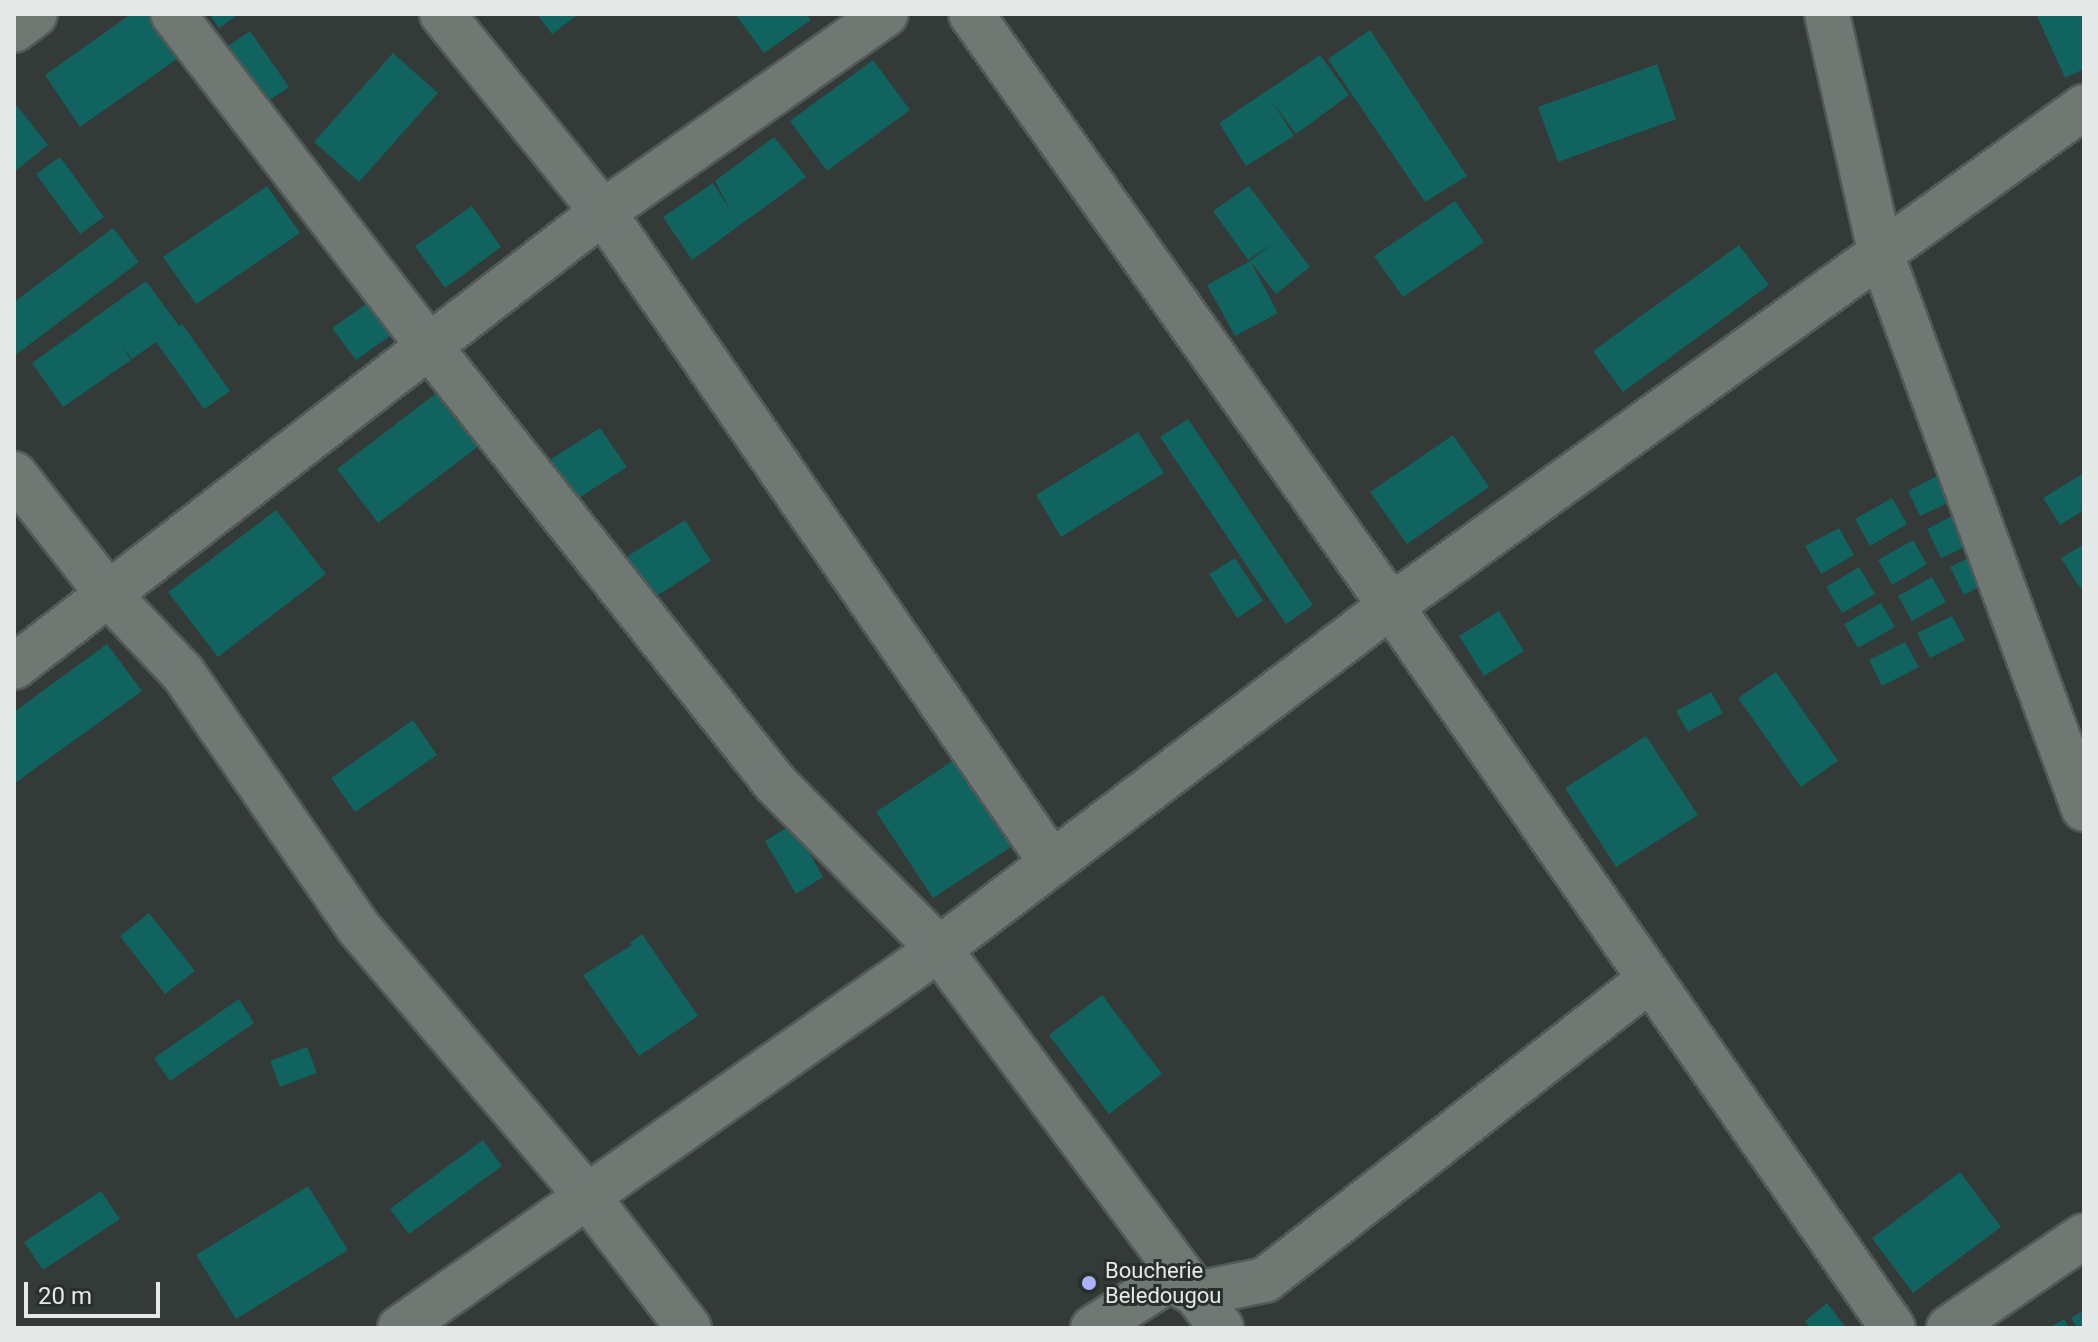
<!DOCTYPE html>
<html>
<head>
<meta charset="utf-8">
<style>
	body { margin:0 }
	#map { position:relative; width:2098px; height:1342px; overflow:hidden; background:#333a37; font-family:Roboto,sans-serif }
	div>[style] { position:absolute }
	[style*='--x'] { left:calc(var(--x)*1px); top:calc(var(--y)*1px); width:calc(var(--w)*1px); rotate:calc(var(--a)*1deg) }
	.building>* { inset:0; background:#10635f }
	.roads { filter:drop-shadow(2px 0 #535956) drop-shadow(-2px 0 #535956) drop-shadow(0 2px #535956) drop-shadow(0 -2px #535956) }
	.street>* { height:44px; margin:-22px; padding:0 22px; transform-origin:22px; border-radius:22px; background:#707874 }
	.secondary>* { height:44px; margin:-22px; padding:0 22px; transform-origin:22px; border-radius:22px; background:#707874 }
	.dots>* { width:22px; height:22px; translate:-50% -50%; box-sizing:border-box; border:4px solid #29302c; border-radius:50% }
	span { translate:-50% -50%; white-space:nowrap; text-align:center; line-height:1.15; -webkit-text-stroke:6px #29302c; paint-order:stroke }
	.poi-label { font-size:22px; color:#e5e9e7 }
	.left { translate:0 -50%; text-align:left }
	.frame { position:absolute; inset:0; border:16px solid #e5e9e7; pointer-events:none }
	.scale { position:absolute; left:24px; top:1282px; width:136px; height:36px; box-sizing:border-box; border:4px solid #e5e9e7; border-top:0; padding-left:10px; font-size:24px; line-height:28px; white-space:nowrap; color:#e5e9e7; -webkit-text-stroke:6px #29302c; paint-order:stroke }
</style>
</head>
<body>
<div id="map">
	<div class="building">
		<i style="clip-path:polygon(131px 14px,159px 14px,187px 52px,80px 127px,45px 75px)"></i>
		<i style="clip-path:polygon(209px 14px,239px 14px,219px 28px)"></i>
		<i style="clip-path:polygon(537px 14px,579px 14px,552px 34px)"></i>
		<i style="clip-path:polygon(735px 14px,806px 14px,811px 20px,764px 53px)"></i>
		<i style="clip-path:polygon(2036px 14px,2084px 14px,2084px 69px,2065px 78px)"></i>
		<i style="clip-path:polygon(1370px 30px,1467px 176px,1425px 202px,1328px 59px)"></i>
		<i style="clip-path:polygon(250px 31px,289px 87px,267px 102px,228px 46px)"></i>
		<i style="clip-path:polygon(393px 53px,438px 93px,359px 182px,314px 142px)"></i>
		<i style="clip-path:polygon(1320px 55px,1349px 95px,1296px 134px,1273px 103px,1294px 136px,1246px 166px,1219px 123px)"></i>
		<i style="clip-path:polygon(873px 60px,910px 110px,827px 171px,790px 121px)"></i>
		<i style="clip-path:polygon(1657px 64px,1676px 119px,1558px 162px,1538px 107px)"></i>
		<i style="clip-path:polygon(14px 102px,48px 145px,14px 172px)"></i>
		<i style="clip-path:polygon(774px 137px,806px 177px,692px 260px,663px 217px,713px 183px,730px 210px,715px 181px)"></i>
		<i style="clip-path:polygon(60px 157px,104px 217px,80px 234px,36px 174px)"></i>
		<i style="clip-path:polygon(267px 186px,300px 233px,196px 304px,163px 257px)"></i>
		<i style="clip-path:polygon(1249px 186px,1310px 267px,1276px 294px,1250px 261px,1278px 313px,1235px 336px,1207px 285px,1250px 261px,1274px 242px,1248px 260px,1213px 211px)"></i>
		<i style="clip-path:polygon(1455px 201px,1484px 242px,1403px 297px,1374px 256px)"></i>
		<i style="clip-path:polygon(472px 206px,501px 247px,445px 288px,415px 246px)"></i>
		<i style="clip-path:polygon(113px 228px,139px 262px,14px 356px,14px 302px)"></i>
		<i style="clip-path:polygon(1739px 245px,1769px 285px,1623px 392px,1593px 351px)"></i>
		<i style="clip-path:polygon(146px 281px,179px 326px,182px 324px,230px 391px,204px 409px,156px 342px,132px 359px,121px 345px,131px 360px,63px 407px,32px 363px)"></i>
		<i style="clip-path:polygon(373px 299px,397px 331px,356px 360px,332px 328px)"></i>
		<i style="clip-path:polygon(439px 391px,480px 445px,378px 523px,337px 469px)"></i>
		<i style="clip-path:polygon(1188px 419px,1313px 605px,1286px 624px,1160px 437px)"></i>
		<i style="clip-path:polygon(600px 428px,627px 467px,574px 501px,548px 461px)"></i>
		<i style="clip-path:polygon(1138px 432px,1164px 473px,1061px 537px,1036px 495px)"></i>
		<i style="clip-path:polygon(1453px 435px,1489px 487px,1407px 544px,1370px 492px)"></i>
		<i style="clip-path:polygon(2084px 473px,2084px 510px,2060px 525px,2043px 498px)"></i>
		<i style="clip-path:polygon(1941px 474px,1954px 500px,1920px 516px,1908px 491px)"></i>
		<i style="clip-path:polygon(1892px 498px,1907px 524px,1870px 546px,1855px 519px)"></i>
		<i style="clip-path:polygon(276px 510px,326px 574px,218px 657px,168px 592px)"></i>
		<i style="clip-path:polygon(1954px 515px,1969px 545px,1941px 558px,1927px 529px)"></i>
		<i style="clip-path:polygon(685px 520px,711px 561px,652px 599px,626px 557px)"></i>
		<i style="clip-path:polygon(1839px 528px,1854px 555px,1821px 574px,1805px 546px)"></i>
		<i style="clip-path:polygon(1913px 540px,1927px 564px,1892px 585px,1878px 560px)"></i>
		<i style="clip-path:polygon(2084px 544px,2084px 586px,2080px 588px,2061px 558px)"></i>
		<i style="clip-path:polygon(1976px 554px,1990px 581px,1964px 595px,1950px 567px)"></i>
		<i style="clip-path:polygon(1235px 558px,1263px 601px,1237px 618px,1209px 574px)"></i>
		<i style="clip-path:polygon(1859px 567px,1875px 594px,1842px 613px,1826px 587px)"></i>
		<i style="clip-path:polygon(1932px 577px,1946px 602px,1912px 621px,1898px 596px)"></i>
		<i style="clip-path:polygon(1881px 603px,1895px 627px,1858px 648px,1844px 624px)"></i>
		<i style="clip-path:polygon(1499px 611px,1524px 651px,1484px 676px,1459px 636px)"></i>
		<i style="clip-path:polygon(1952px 616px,1965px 640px,1930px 658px,1917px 633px)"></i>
		<i style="clip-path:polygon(1905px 642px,1919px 667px,1882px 686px,1869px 660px)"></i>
		<i style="clip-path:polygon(107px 644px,142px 691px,14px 784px,14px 712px)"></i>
		<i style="clip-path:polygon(1776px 672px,1838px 761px,1801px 787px,1738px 698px)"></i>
		<i style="clip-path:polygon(1711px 692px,1723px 713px,1688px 732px,1676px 711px)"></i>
		<i style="clip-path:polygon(413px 720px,437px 755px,355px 812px,331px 778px)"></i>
		<i style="clip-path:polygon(1646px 736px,1698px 815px,1616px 867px,1565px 788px)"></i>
		<i style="clip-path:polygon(960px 756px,1017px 843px,933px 898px,876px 812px)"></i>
		<i style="clip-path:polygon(793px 824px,823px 877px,796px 894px,765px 841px)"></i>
		<i style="clip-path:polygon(149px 913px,195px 971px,165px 994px,120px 936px)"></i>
		<i style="clip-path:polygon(642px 934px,698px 1016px,639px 1056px,583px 975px,632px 945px,630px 943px)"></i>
		<i style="clip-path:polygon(1102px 995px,1162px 1074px,1109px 1114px,1049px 1035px)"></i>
		<i style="clip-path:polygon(239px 999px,254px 1023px,170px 1081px,154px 1058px)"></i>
		<i style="clip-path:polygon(307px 1047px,317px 1073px,280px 1087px,270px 1061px)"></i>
		<i style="clip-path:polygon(483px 1140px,502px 1166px,409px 1234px,390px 1209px)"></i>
		<i style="clip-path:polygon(1960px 1172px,2001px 1227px,1913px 1293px,1872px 1238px)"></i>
		<i style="clip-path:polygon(308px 1186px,348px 1250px,236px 1319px,196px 1255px)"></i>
		<i style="clip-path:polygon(101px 1191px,120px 1219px,43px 1270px,24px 1242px)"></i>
		<i style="clip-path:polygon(1827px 1303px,1846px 1328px,1810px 1328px,1805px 1321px)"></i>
		<i style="clip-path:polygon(2084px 1310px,2084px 1328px,2077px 1328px,2071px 1318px)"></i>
		<i style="clip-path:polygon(2064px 1319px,2069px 1328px,2049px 1328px)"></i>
	</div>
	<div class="roads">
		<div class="street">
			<i style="--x:173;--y:14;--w:419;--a:52.4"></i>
			<i style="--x:429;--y:346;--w:557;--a:51.63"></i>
			<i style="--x:775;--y:783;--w:233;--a:45.3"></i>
			<i style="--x:939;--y:949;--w:472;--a:53.3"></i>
			<i style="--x:442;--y:14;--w:255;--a:50.9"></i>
			<i style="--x:603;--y:212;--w:791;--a:55.41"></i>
			<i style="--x:971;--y:14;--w:726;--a:54.65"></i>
			<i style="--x:1391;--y:606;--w:879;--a:55.19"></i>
			<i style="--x:1827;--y:14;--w:243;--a:77.4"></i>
			<i style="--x:1880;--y:251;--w:594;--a:69.92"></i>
			<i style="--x:14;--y:30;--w:26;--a:-37"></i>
			<i style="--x:14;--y:474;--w:152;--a:51.9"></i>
			<i style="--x:108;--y:594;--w:109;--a:46.5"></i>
			<i style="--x:183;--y:673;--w:308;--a:55.4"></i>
			<i style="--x:358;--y:927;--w:355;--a:49.6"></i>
			<i style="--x:588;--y:1197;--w:165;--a:52.4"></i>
			<i style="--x:14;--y:667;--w:744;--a:-37.69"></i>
			<i style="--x:603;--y:212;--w:345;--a:-35"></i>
			<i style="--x:400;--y:1328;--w:659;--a:-35.11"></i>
			<i style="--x:939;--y:949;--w:544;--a:-37.23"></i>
			<i style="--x:1372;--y:620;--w:878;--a:-35.77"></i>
			<i style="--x:1093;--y:1328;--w:91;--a:-32.5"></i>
			<i style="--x:1170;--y:1279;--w:30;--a:30"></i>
			<i style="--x:1196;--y:1294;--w:70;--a:-11.5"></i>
			<i style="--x:1265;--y:1280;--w:489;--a:-38"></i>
		</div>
		<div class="secondary">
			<i style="--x:1949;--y:1328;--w:163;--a:-34.3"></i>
		</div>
	</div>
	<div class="dots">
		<i style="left:1089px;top:1283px;background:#aab0fb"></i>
	</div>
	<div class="poi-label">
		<span class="left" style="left:1105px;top:1283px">Boucherie<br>Beledougou</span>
	</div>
	<div class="frame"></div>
	<div class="scale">20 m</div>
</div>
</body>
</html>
